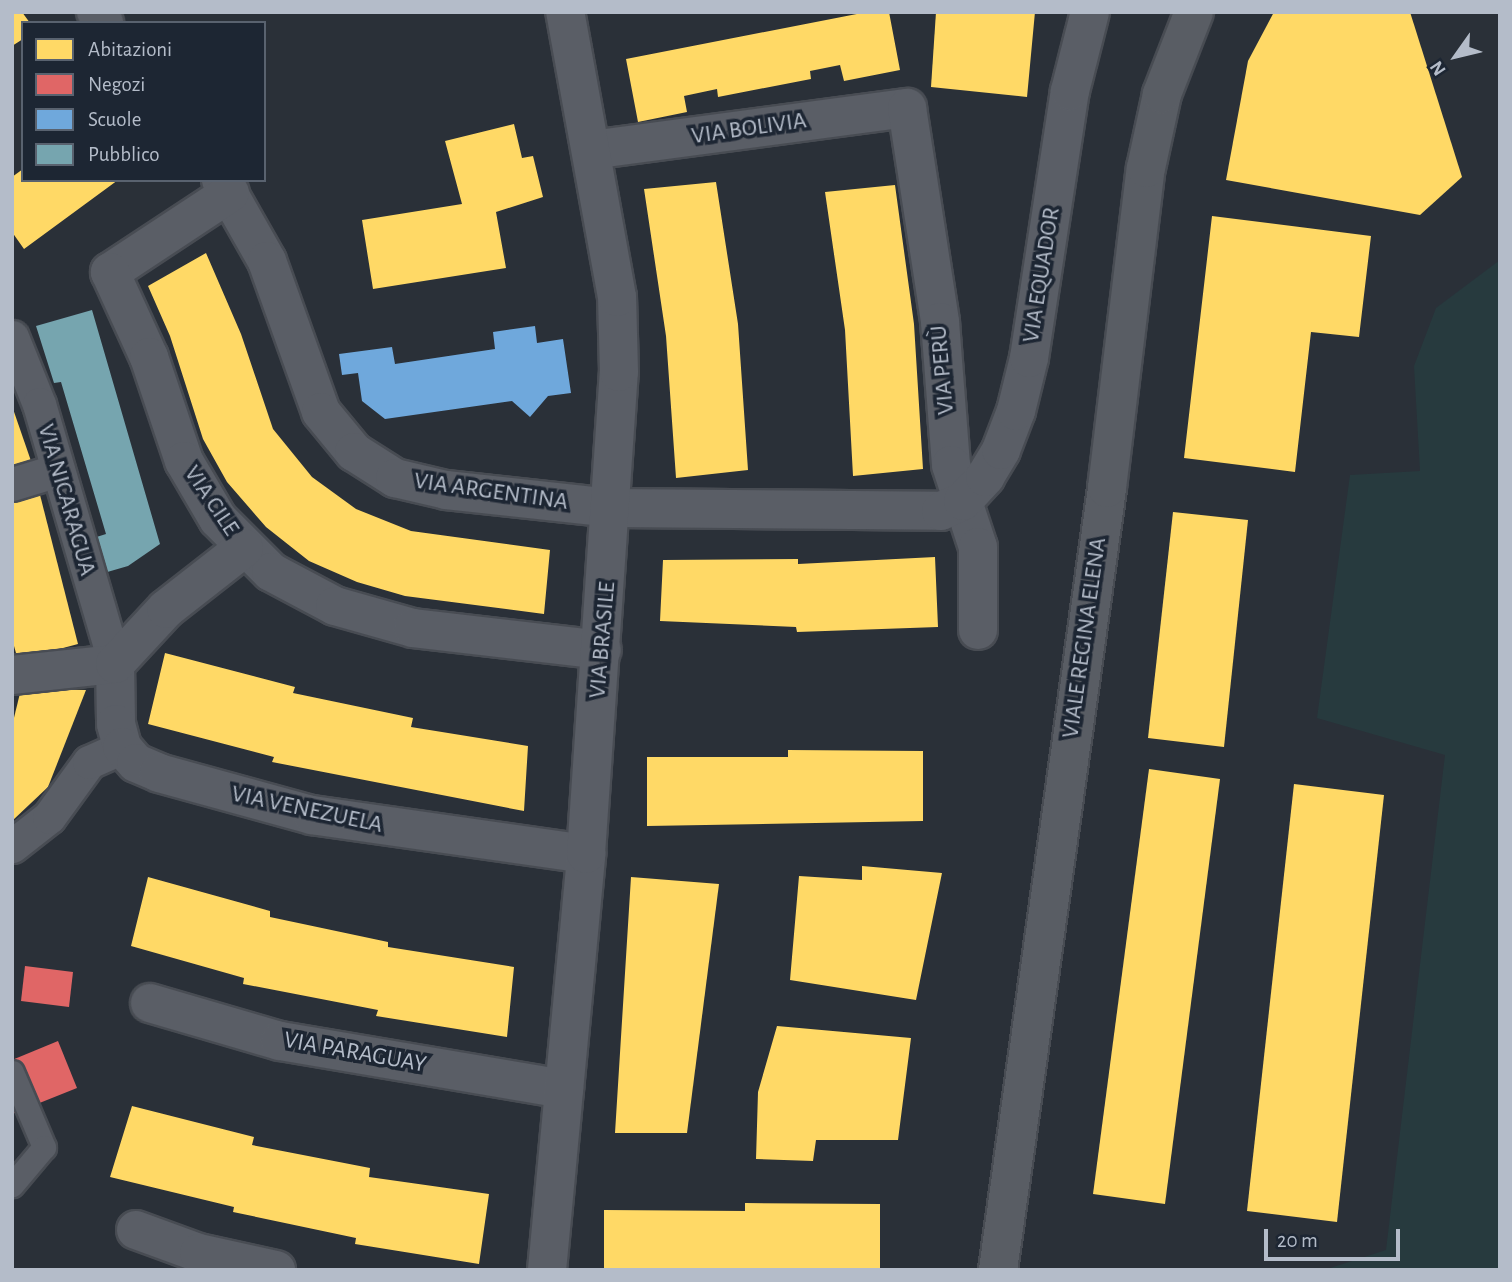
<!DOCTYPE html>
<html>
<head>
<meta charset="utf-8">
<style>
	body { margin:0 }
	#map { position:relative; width:1512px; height:1282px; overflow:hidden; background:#2a3038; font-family:"Alegreya Sans",sans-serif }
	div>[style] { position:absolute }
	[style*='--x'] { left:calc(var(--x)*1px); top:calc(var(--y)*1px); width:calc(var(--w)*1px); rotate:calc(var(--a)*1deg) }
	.green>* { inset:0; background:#273a3e }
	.homes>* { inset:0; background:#ffd966 }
	.shops>* { inset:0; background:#e06666 }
	.schools>* { inset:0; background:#6fa8dc }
	.public>* { inset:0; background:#76a5af }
	.roads { filter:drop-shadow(2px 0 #484c53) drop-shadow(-2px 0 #484c53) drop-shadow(0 2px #484c53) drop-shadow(0 -2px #484c53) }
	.service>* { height:23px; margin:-11.5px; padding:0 11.5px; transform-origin:11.5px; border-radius:11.5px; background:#5a5e66 }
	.pedestrian>* { height:33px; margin:-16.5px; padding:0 16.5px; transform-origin:16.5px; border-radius:16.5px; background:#5a5e66 }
	.minor>* { height:38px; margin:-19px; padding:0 19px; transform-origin:19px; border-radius:19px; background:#5a5e66 }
	.secondary>* { height:38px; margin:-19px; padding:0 19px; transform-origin:19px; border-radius:19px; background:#595d64 }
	span { translate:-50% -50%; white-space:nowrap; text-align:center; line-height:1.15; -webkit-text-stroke:7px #1d2633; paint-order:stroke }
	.street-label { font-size:24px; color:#b4bcc9 }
	.frame { position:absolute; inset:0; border:14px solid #b4bcc9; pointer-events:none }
	.legend { position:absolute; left:21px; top:21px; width:245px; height:161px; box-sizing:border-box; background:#1d2633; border:2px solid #59626f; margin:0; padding:9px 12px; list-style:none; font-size:21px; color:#b4bcc9 }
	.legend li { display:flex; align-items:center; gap:14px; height:35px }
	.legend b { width:35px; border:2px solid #59626f }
	.north { position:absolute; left:1421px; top:21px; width:70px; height:70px; -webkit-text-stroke:5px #1d2633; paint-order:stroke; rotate:236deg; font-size:19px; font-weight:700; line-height:28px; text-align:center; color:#b4bcc9 }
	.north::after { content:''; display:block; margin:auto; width:24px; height:32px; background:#b4bcc9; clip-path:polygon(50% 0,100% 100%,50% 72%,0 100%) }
	.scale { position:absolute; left:1264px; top:1229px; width:136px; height:32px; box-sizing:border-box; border:4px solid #b4bcc9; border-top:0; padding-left:9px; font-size:21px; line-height:24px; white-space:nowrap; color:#b4bcc9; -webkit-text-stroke:5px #1d2633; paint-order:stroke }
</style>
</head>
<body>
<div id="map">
	<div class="green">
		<i style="clip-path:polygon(1500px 260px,1500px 1270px,1324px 1270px,1386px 1250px,1445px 755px,1317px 718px,1350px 475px,1420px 471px,1414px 366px,1436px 308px)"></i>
	</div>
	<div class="homes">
		<i style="clip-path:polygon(12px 12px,22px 12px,30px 23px,23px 23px,23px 39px,12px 46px)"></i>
		<i style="clip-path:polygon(867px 12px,889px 12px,900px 70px,844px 81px,840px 65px,810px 71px,811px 79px,718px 97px,717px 89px,684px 96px,687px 112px,638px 122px,626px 59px)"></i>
		<i style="clip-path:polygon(936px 12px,1035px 12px,1027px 97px,931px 87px)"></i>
		<i style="clip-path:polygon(1274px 12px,1410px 12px,1462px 177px,1420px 215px,1226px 180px,1248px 61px)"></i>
		<i style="clip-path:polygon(514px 124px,522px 158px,533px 156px,543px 197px,496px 212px,506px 268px,373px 289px,362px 220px,462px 204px,445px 141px)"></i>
		<i style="clip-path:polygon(23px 169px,23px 180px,118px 180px,24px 249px,12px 232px,12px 177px)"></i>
		<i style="clip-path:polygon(716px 182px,738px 324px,748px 470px,676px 478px,666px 336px,644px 189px)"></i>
		<i style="clip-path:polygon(895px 185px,914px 324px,923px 469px,853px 476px,845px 330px,825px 192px)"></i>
		<i style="clip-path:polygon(1212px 216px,1371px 236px,1359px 337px,1311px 332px,1295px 472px,1184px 458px)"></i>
		<i style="clip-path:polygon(206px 253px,241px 334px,273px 429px,312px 477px,356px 509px,411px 531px,550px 550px,544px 614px,405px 596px,357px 582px,309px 561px,266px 527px,227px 482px,203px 439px,170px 336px,148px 286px)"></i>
		<i style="clip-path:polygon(12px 406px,31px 461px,12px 467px)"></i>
		<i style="clip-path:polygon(39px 491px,78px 644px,18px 660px,12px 639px,12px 498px)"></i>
		<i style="clip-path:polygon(1173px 512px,1248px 520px,1224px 747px,1148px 738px)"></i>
		<i style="clip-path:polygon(935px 557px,938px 627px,797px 632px,796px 627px,660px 621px,663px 560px,798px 559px,798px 564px)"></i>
		<i style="clip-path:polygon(165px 653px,295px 687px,293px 693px,413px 718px,411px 727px,528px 746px,524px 811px,272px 762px,274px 757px,148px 724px)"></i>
		<i style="clip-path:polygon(21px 689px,86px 690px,48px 787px,12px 821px,12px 726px)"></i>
		<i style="clip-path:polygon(788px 750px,923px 751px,923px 821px,647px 826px,647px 757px,788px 757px)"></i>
		<i style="clip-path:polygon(1149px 769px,1220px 779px,1165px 1204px,1093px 1194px)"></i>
		<i style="clip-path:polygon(1294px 784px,1384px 795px,1337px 1222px,1247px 1211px)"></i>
		<i style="clip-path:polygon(862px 866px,942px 873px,916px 1000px,790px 980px,799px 876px,862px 880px)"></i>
		<i style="clip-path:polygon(148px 877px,270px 911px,270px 917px,388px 942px,388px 947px,514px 967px,507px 1037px,376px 1016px,378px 1010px,243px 984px,244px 978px,131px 946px)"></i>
		<i style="clip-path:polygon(631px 877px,719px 884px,687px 1133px,615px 1133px)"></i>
		<i style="clip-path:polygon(777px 1026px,911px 1038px,898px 1140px,816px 1140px,813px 1161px,756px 1159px,758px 1092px)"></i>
		<i style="clip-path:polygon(132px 1106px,254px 1137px,252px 1145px,370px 1168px,369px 1177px,489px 1194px,479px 1264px,355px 1244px,356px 1238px,233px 1212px,234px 1207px,110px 1177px)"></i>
		<i style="clip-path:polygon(745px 1203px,880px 1204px,880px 1270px,604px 1270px,604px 1210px,745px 1211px)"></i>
	</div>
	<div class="shops">
		<i style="clip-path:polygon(25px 966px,73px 972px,69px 1007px,21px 1001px)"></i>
		<i style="clip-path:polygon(58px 1041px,77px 1088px,12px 1114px,12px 1060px)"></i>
	</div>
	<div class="schools">
		<i style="clip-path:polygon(535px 326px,537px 343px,563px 339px,571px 393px,548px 396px,530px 417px,512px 401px,385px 419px,362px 401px,358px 373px,342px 375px,339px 354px,392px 347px,395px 364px,495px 349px,493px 332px)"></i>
	</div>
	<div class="public">
		<i style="clip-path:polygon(92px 310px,160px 544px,128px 566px,97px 575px,87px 540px,106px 534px,61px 382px,54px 383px,36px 326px)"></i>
	</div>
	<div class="roads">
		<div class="service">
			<i style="--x:12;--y:1072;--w:82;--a:66.9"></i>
			<i style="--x:44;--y:1147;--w:50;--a:130.1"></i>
		</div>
		<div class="pedestrian">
			<i style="--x:12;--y:337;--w:72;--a:68.1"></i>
			<i style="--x:39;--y:404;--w:271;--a:73.7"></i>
			<i style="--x:12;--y:484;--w:48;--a:-16.9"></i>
			<i style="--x:12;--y:846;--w:47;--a:-38.1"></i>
			<i style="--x:49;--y:817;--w:68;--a:-54"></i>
			<i style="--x:89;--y:762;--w:36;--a:-24"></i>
		</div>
		<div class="minor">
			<i style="--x:96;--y:12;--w:14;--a:54"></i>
			<i style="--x:591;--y:150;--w:319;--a:-7.6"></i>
			<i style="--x:907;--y:108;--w:217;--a:81.2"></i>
			<i style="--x:940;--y:322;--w:143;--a:85.6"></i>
			<i style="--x:951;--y:465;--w:86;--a:71.8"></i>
			<i style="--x:978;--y:547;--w:83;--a:90"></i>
			<i style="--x:221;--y:180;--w:93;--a:60.4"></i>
			<i style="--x:267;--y:261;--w:160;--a:70.3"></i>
			<i style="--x:321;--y:412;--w:52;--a:50.5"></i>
			<i style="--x:354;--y:452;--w:49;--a:32.4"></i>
			<i style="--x:395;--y:478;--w:52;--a:13.2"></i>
			<i style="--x:446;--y:490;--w:168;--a:6.2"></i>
			<i style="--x:613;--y:508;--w:328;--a:0.5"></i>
			<i style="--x:941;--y:511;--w:24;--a:-24"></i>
			<i style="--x:963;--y:501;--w:33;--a:-47"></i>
			<i style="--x:985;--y:477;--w:31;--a:-59"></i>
			<i style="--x:1001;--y:450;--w:42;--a:-69"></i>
			<i style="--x:1016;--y:411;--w:55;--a:-76.2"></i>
			<i style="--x:1029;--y:358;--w:270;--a:-81.3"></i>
			<i style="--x:1070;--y:91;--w:81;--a:-75.8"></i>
			<i style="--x:230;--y:193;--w:144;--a:146.6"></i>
			<i style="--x:110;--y:272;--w:94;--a:65.4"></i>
			<i style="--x:149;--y:357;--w:110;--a:71.4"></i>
			<i style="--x:184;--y:461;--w:67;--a:59.6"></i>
			<i style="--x:218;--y:519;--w:75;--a:45"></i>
			<i style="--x:271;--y:572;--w:72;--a:28"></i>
			<i style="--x:335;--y:606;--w:81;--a:15.8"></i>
			<i style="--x:413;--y:628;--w:190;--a:6.6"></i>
			<i style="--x:115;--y:664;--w:60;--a:89"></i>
			<i style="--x:116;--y:724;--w:24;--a:75"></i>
			<i style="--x:122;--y:747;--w:21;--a:49"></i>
			<i style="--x:136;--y:763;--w:25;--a:23"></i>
			<i style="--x:159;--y:773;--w:159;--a:15.4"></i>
			<i style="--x:312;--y:815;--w:277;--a:8.1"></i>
			<i style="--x:12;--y:675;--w:104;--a:-6.1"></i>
			<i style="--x:115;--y:664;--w:75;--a:-47.2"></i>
			<i style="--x:166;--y:609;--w:99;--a:-38"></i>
			<i style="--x:150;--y:1003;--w:135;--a:16.3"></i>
			<i style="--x:280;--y:1041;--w:288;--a:9.6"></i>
			<i style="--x:136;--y:1230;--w:67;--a:20.1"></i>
			<i style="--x:199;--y:1253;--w:79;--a:12.4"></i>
			<i style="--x:547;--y:1270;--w:418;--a:-84.6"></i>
			<i style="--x:586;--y:854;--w:483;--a:-86.1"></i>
			<i style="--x:619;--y:372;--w:75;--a:-91.5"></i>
			<i style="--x:617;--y:297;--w:290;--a:-100.3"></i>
		</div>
		<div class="secondary">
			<i style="--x:998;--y:1270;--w:790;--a:-82.06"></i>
			<i style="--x:1107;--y:488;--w:322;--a:-83.1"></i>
			<i style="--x:1146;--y:168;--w:76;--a:-77.8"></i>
			<i style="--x:1162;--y:94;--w:88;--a:-68.7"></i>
		</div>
	</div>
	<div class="street-label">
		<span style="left:749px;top:129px;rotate:-8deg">VIA BOLIVIA</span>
		<span style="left:1042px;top:275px;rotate:-81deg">VIA EQUADOR</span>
		<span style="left:943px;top:370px;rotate:-95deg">VIA PERÙ</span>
		<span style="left:491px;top:492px;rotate:8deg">VIA ARGENTINA</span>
		<span style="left:66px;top:500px;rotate:74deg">VIA NICARAGUA</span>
		<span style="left:211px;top:501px;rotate:56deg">VIA CILE</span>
		<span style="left:1085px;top:638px;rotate:-82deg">VIALE REGINA ELENA</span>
		<span style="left:603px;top:640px;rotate:-85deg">VIA BRASILE</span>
		<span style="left:307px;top:810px;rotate:12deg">VIA VENEZUELA</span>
		<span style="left:355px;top:1053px;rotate:10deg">VIA PARAGUAY</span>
	</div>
	<div class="frame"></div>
	<ul class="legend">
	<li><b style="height:19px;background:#ffd966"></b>Abitazioni</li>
	<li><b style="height:19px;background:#e06666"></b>Negozi</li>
	<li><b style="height:19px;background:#6fa8dc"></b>Scuole</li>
	<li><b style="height:19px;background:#76a5af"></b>Pubblico</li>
	</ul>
	<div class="north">N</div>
	<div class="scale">20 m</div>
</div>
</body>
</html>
